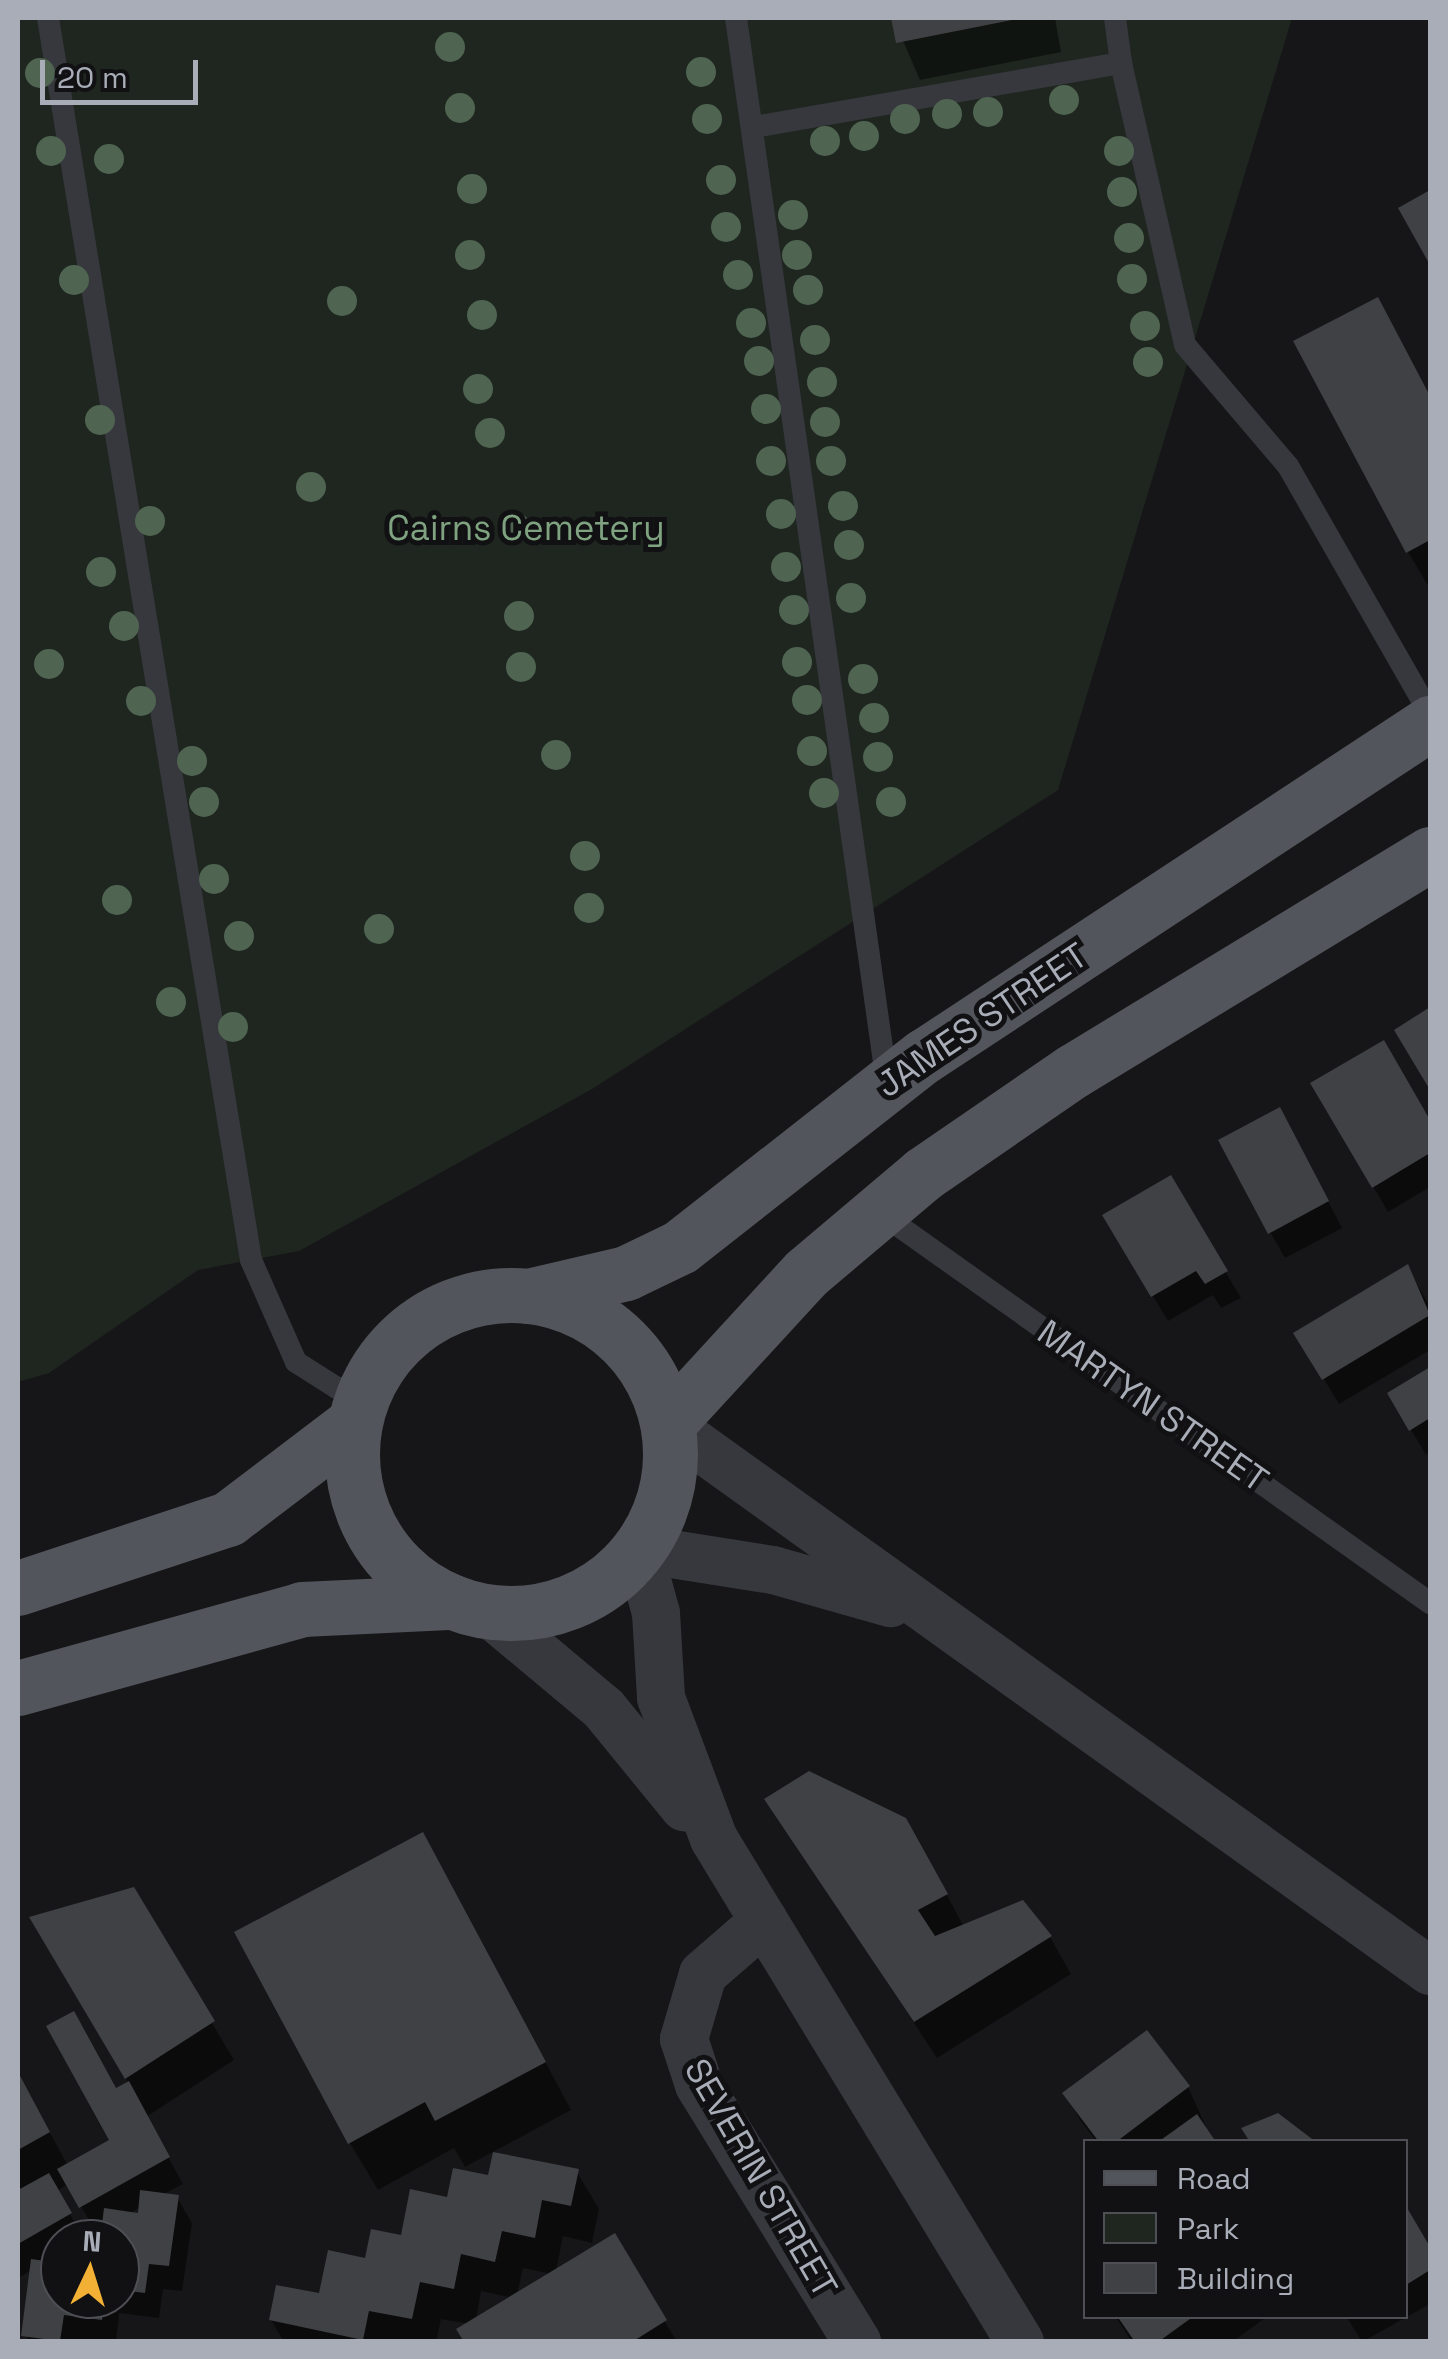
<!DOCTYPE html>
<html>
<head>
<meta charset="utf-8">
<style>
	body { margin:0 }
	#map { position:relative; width:1448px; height:2359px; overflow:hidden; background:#161618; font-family:"Space Grotesk",sans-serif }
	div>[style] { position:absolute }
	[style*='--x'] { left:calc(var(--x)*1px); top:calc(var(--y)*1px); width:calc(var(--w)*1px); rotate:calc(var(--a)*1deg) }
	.green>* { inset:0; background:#1e261f }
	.shadow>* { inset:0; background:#0007 }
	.building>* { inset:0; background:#404145 }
	.service>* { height:22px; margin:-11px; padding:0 11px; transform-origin:11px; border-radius:11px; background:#37383d }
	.minor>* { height:48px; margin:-24px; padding:0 24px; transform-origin:24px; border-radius:24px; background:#37383d }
	.primary>* { height:55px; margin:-27.5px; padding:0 27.5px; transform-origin:27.5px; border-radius:27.5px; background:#53555c }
	.primary>.ring { margin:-27.5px; padding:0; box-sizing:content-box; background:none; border:55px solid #53555c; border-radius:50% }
	.trees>* { width:30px; height:30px; margin:-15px; border-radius:50%; background:#506452 }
	span { translate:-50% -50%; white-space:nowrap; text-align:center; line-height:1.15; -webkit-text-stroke:10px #111113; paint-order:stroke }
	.park-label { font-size:35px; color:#7fa381 }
	.street-label { font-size:35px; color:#a8adb8 }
	.frame { position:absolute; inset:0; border:20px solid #a8adb8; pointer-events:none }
	.legend { position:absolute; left:1083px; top:2139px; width:325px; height:180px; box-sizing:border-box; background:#111113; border:2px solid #4d4f55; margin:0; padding:12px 18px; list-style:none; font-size:30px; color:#a8adb8 }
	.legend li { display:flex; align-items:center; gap:20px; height:50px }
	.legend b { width:50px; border:2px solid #4d4f55 }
	.north { position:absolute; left:40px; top:2219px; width:100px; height:100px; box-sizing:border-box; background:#111113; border:2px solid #4d4f55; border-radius:50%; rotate:4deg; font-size:28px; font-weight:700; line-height:40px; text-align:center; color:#a8adb8 }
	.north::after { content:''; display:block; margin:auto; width:35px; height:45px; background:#f2b134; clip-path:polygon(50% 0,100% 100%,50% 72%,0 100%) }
	.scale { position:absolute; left:40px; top:60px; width:158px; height:45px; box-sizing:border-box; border:5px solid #a8adb8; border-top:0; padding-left:12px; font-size:30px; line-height:35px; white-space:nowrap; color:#a8adb8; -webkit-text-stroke:8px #111113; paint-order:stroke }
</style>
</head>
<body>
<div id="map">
	<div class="green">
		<i style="clip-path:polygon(18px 18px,1292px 18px,1058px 790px,592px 1089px,299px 1251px,198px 1270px,49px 1373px,18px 1382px)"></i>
	</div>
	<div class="shadow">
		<i style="clip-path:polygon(893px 18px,1055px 18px,1061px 52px,920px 80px)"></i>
		<i style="clip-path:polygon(1398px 337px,1430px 398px,1430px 589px,1408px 552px)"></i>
		<i style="clip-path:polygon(1383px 1044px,1430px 1125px,1430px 1187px,1388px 1212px,1314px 1084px)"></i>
		<i style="clip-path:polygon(1294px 1136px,1342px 1228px,1285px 1258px,1270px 1232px)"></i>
		<i style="clip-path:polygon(1170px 1178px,1241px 1298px,1221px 1308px,1213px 1295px,1168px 1321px,1105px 1216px)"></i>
		<i style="clip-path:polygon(1407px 1268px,1430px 1306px,1430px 1350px,1339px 1404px,1297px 1334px)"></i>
		<i style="clip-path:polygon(1430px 1370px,1430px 1452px,1426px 1455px,1390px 1394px)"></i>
		<i style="clip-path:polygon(768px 1800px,927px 1858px,964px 1927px,1050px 1937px,1071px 1974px,937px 2058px)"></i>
		<i style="clip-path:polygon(449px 1882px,571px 2110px,465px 2167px,454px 2148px,378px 2190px,350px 2143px)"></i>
		<i style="clip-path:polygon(evenodd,133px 1890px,234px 2060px,146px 2117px,183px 2184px,162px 2195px,177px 2197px,192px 2223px,182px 2291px,163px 2289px,159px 2318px,119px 2313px,116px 2342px,27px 2342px,32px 2270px,18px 2278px,18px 2074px,68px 2166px,113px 2141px,116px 2091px,129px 2084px,32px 1919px,133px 1890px,68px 2184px,96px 2232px,104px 2227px,103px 2236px,80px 2232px,57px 2191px,68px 2184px,133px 1890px,141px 2207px,140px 2216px,128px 2214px,141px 2207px,133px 1890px,60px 2239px,120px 2239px,120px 2299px,60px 2299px,60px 2266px,43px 2264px,60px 2254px,60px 2239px)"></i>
		<i style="clip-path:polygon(1147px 2033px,1188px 2087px,1213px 2142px,1097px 2142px,1080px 2120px,1066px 2094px)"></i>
		<i style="clip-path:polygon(evenodd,577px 2172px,599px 2209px,592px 2243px,563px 2236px,556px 2271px,614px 2236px,677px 2342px,466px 2342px,469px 2324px,441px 2319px,436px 2342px,284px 2342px,271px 2320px,321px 2296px,490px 2178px,577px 2172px,523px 2268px,552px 2274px,517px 2295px,523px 2268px,577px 2172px,481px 2291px,513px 2298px,476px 2320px,481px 2291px)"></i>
		<i style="clip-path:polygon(1407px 2213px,1430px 2252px,1430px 2304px,1362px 2342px,1346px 2316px,1406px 2316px)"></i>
		<i style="clip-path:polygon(1115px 2316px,1268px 2316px,1232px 2342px,1132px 2342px)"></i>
	</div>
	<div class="building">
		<i style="clip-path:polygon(891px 18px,1016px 18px,1017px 19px,896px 43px)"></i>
		<i style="clip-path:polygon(1430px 190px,1430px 265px,1398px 208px)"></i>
		<i style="clip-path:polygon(1378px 297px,1430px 396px,1430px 540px,1406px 553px,1293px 341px)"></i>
		<i style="clip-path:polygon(1430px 1007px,1430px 1090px,1394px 1030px)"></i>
		<i style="clip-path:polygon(1384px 1040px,1430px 1120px,1430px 1153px,1372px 1188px,1310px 1083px)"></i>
		<i style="clip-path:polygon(1280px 1107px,1329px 1201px,1268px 1234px,1218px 1140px)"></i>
		<i style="clip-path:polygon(1171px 1175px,1228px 1271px,1205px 1284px,1196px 1271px,1151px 1297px,1102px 1215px)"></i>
		<i style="clip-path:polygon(1408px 1264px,1430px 1315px,1322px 1380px,1293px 1333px)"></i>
		<i style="clip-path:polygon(1430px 1367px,1430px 1418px,1409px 1431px,1387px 1393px)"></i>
		<i style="clip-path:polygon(809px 1771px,906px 1818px,948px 1894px,918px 1910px,935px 1936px,1023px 1900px,1052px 1936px,914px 2022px,764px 1799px)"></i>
		<i style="clip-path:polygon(423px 1832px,546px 2062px,435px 2121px,425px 2102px,348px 2144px,234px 1932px)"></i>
		<i style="clip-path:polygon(134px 1887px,215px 2021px,125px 2079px,29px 1917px)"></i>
		<i style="clip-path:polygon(74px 2011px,116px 2088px,129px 2081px,170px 2157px,79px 2208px,57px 2169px,109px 2140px,46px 2026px)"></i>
		<i style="clip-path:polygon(1147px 2030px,1190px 2086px,1116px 2142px,1099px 2142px,1062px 2093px)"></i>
		<i style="clip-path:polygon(18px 2072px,50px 2132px,18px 2150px)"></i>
		<i style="clip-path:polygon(1278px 2113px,1316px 2142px,1250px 2142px,1241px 2128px)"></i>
		<i style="clip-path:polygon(1197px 2114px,1216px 2142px,1158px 2142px)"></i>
		<i style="clip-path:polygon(493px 2152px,579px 2169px,571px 2206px,542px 2200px,535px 2238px,502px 2231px,495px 2262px,461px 2254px,454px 2289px,420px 2282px,412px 2319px,369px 2311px,363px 2340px,269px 2320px,276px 2285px,319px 2293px,328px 2250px,365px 2258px,371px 2229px,401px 2235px,410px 2189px,447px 2197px,453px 2168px,488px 2175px)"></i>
		<i style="clip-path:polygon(49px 2173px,72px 2213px,18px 2244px,18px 2190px)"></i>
		<i style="clip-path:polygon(140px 2190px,179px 2195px,169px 2266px,149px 2264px,145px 2293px,120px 2290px,120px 2239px,69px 2239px,71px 2228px,101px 2233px,104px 2208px,138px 2213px)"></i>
		<i style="clip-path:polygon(1406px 2206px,1430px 2247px,1430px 2270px,1406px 2285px)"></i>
		<i style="clip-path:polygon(615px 2233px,667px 2320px,632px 2342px,464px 2342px,456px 2329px)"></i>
		<i style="clip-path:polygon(31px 2259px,60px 2263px,60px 2299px,104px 2299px,102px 2320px,64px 2315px,60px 2341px,21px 2336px)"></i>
		<i style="clip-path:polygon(1117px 2316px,1194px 2316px,1158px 2342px,1135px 2342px)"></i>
	</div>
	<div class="service">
		<i style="--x:48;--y:18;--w:1258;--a:80.72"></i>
		<i style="--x:251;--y:1260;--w:111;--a:66.2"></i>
		<i style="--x:296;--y:1362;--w:49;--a:32.4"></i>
		<i style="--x:337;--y:1388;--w:29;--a:0"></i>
		<i style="--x:736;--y:18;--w:1076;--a:81.93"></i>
		<i style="--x:1121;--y:63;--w:289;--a:77.2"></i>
		<i style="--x:1185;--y:345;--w:159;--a:49.6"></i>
		<i style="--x:1288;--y:466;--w:286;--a:60.2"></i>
		<i style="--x:754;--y:127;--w:373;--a:-9.9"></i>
		<i style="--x:1121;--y:63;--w:45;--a:-97.6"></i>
		<i style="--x:879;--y:1212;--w:676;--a:35.36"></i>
	</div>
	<div class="minor">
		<i style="--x:669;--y:1425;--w:937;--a:35.66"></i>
		<i style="--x:640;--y:1549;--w:135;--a:9"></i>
		<i style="--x:773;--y:1570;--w:122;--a:15.8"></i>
		<i style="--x:639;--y:1551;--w:64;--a:74.7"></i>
		<i style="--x:656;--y:1613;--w:85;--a:86.6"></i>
		<i style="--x:661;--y:1698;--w:151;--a:69.4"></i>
		<i style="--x:714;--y:1839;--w:589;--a:58.69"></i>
		<i style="--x:487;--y:1611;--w:153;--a:39.9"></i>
		<i style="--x:604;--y:1709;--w:127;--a:50.8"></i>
		<i style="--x:764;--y:1921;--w:81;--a:139"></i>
		<i style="--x:703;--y:1974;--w:68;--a:106.3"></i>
		<i style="--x:684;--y:2039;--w:48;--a:71.9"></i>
		<i style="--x:699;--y:2085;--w:302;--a:58.4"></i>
	</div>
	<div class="primary">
		<i class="ring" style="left:352px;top:1295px;width:263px;height:263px"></i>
		<i style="--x:528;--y:1296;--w:101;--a:-13.2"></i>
		<i style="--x:626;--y:1273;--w:60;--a:-25.7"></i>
		<i style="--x:680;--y:1247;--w:310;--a:-38.1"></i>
		<i style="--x:924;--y:1056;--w:606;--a:-33.35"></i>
		<i style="--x:668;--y:1423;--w:204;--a:-47.4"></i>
		<i style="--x:806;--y:1273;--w:153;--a:-40.2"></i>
		<i style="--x:923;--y:1174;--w:182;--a:-34.5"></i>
		<i style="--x:1073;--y:1071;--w:418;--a:-31.3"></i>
		<i style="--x:18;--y:1588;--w:221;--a:-18.2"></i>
		<i style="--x:228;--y:1519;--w:158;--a:-37.3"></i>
		<i style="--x:18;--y:1688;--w:295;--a:-15.5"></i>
		<i style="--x:302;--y:1609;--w:151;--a:-2.7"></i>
	</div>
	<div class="trees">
		<i style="left:450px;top:47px"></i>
		<i style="left:701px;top:72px"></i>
		<i style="left:40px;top:73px"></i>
		<i style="left:1064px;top:100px"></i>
		<i style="left:460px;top:108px"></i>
		<i style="left:988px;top:112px"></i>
		<i style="left:947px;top:114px"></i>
		<i style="left:707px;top:119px"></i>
		<i style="left:905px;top:119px"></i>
		<i style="left:864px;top:136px"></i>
		<i style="left:825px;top:141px"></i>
		<i style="left:51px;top:151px"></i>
		<i style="left:1119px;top:151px"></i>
		<i style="left:109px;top:159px"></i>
		<i style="left:721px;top:180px"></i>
		<i style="left:472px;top:189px"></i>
		<i style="left:1122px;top:192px"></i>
		<i style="left:793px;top:215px"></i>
		<i style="left:726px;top:227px"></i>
		<i style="left:1129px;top:238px"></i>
		<i style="left:470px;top:255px"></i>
		<i style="left:797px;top:255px"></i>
		<i style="left:738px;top:275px"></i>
		<i style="left:1132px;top:279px"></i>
		<i style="left:74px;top:280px"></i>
		<i style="left:808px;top:290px"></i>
		<i style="left:342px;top:301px"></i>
		<i style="left:482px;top:315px"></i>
		<i style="left:751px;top:323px"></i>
		<i style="left:1145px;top:326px"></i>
		<i style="left:815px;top:340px"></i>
		<i style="left:759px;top:361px"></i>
		<i style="left:1148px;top:362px"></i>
		<i style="left:822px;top:382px"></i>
		<i style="left:478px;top:389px"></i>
		<i style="left:766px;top:409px"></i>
		<i style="left:100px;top:420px"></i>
		<i style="left:825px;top:422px"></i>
		<i style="left:490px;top:433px"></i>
		<i style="left:771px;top:461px"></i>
		<i style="left:831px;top:461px"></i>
		<i style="left:311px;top:487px"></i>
		<i style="left:843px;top:506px"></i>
		<i style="left:781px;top:514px"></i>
		<i style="left:150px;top:521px"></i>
		<i style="left:516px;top:528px"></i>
		<i style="left:849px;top:545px"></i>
		<i style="left:786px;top:567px"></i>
		<i style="left:101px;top:572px"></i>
		<i style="left:851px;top:598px"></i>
		<i style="left:794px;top:610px"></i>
		<i style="left:519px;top:616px"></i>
		<i style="left:124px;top:626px"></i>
		<i style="left:797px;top:662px"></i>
		<i style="left:49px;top:664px"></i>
		<i style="left:521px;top:667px"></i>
		<i style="left:863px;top:679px"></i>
		<i style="left:807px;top:700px"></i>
		<i style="left:141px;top:701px"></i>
		<i style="left:874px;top:718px"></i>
		<i style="left:812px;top:751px"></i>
		<i style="left:556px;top:755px"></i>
		<i style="left:878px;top:757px"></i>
		<i style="left:192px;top:761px"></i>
		<i style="left:824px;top:793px"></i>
		<i style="left:204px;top:802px"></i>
		<i style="left:891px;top:802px"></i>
		<i style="left:585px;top:856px"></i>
		<i style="left:214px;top:879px"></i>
		<i style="left:117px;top:900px"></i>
		<i style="left:589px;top:908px"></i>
		<i style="left:379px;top:929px"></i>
		<i style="left:239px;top:936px"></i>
		<i style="left:171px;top:1002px"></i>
		<i style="left:233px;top:1027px"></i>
	</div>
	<div class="park-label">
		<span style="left:526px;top:528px">Cairns Cemetery</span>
	</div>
	<div class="street-label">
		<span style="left:982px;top:1020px;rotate:-34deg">JAMES STREET</span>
		<span style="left:1153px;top:1406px;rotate:35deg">MARTYN STREET</span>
		<span style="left:761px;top:2178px;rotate:60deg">SEVERIN STREET</span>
	</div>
	<div class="frame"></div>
	<ul class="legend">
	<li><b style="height:12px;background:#53555c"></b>Road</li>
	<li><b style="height:28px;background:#1e261f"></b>Park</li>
	<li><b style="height:28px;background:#404145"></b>Building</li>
	</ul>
	<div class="north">N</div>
	<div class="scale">20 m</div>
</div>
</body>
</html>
